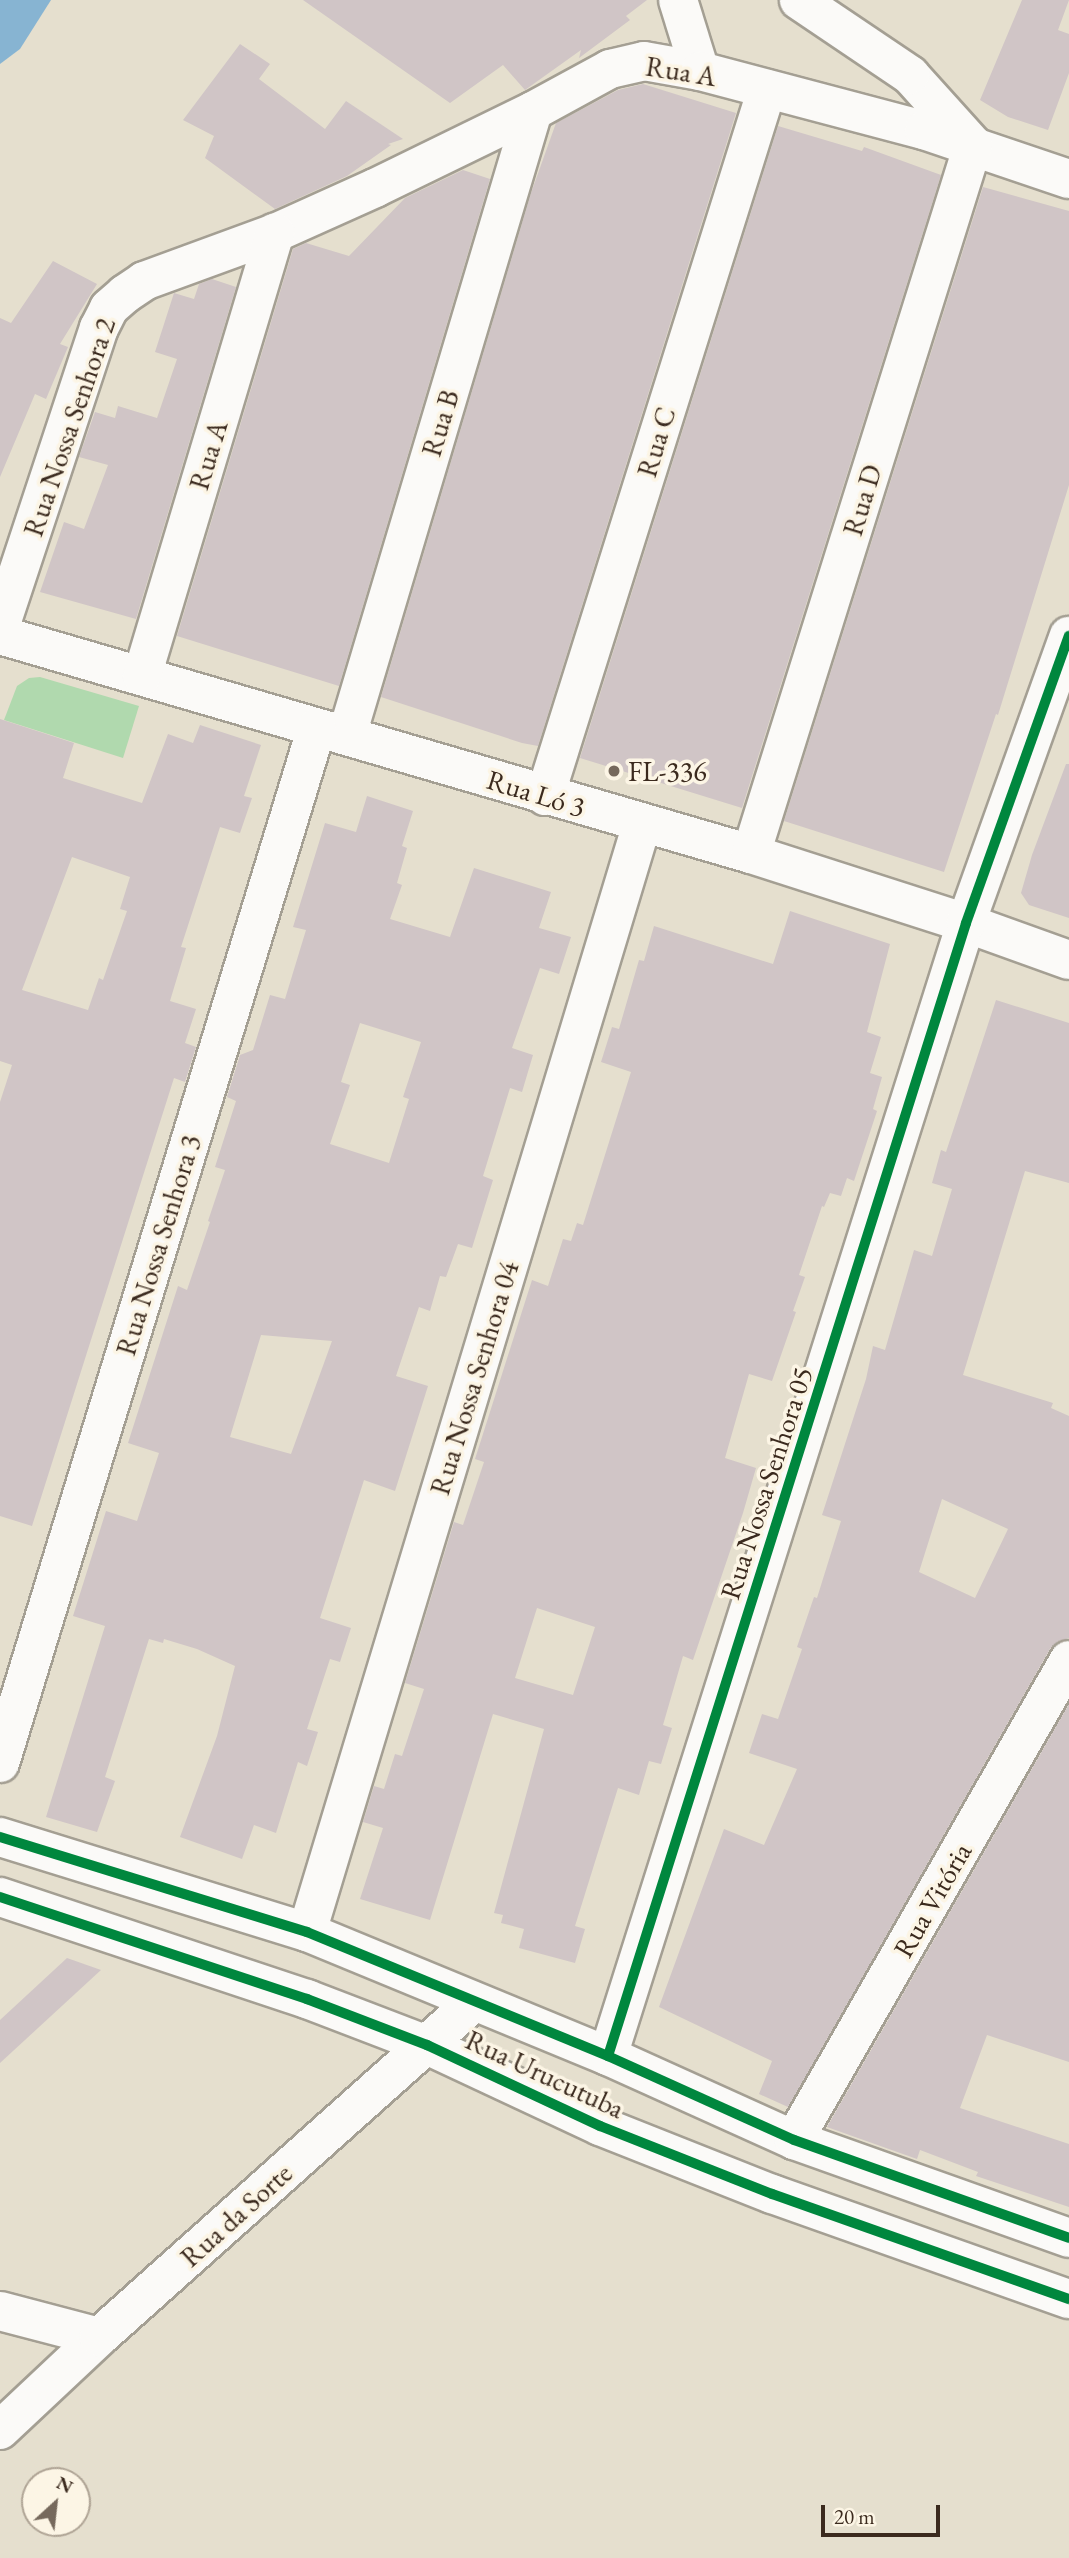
<!DOCTYPE html>
<html>
<head>
<meta charset="utf-8">
<style>
	body { margin:0 }
	#map { position:relative; width:1069px; height:2558px; overflow:hidden; background:#e5dfce; font-family:"EB Garamond",serif }
	div>[style] { position:absolute }
	[style*='--x'] { left:calc(var(--x)*1px); top:calc(var(--y)*1px); width:calc(var(--w)*1px); rotate:calc(var(--a)*1deg) }
	.green>* { inset:0; background:#b0d9ae }
	.water>* { inset:0; background:#87b4d2 }
	.building>* { inset:0; background:#d0c5c6 }
	.roads { filter:drop-shadow(2px 0 #a49f93) drop-shadow(-2px 0 #a49f93) drop-shadow(0 2px #a49f93) drop-shadow(0 -2px #a49f93) }
	.minor>* { height:38px; margin:-19px; padding:0 19px; transform-origin:19px; border-radius:19px; background:#fbfaf8 }
	.cycleway>* { height:10px; margin:-5px; padding:0 5px; transform-origin:5px; border-radius:5px; background:#00873e }
	.dots>* { width:19px; height:19px; translate:-50% -50%; box-sizing:border-box; border:4px solid #fcf5e5; border-radius:50% }
	span { translate:-50% -50%; white-space:nowrap; text-align:center; line-height:1.15; -webkit-text-stroke:7px #fcf5e5; paint-order:stroke }
	.street-label { font-size:28px; color:#3b2a1e }
	.poi-label { font-size:28px; color:#3b2a1e }
	.left { translate:0 -50%; text-align:left }
	.north { position:absolute; left:21px; top:2467px; width:70px; height:70px; box-sizing:border-box; background:#fcf5e5; border:2px solid #afa495; border-radius:50%; rotate:27deg; font-size:19px; font-weight:700; line-height:28px; text-align:center; color:#3b2a1e }
	.north::after { content:''; display:block; margin:auto; width:24px; height:32px; background:#76695c; clip-path:polygon(50% 0,100% 100%,50% 72%,0 100%) }
	.scale { position:absolute; left:821px; top:2505px; width:119px; height:32px; box-sizing:border-box; border:4px solid #3b2a1e; border-top:0; padding-left:9px; font-size:21px; line-height:24px; white-space:nowrap; color:#3b2a1e; -webkit-text-stroke:5px #fcf5e5; paint-order:stroke }
</style>
</head>
<body>
<div id="map">
	<div class="green">
		<i style="clip-path:polygon(40px 677px,139px 706px,123px 758px,4px 720px,17px 686px,29px 678px)"></i>
	</div>
	<div class="water">
		<i style="clip-path:polygon(0 0,51px 0,20px 49px,0 64px)"></i>
	</div>
	<div class="building">
		<i style="clip-path:polygon(303px 0,647px 0,626px 16px,630px 20px,579px 58px,581px 50px,525px 90px,503px 65px,450px 103px)"></i>
		<i style="clip-path:polygon(1022px 0,1069px 0,1058px 30px,1069px 34px,1069px 73px,1048px 130px,1008px 117px,980px 100px)"></i>
		<i style="clip-path:polygon(240px 44px,270px 64px,259px 79px,325px 129px,346px 101px,403px 139px,388px 144px,391px 145px,347px 176px,275px 209px,205px 158px,214px 136px,183px 120px)"></i>
		<i style="clip-path:polygon(643px 84px,736px 113px,538px 746px,522px 743px,381px 697px,531px 193px,556px 123px,618px 90px)"></i>
		<i style="clip-path:polygon(778px 126px,862px 151px,864px 147px,941px 175px,742px 808px,580px 758px)"></i>
		<i style="clip-path:polygon(463px 170px,490px 179px,339px 686px,177px 636px,293px 249px,306px 243px,349px 256px,405px 198px)"></i>
		<i style="clip-path:polygon(983px 187px,1069px 211px,1069px 485px,998px 715px,996px 714px,944px 872px,784px 821px)"></i>
		<i style="clip-path:polygon(53px 261px,97px 284px,60px 344px,68px 347px,46px 399px,35px 394px,0 477px,0 318px,11px 323px)"></i>
		<i style="clip-path:polygon(212px 279px,236px 287px,136px 619px,40px 592px,64px 522px,84px 529px,108px 465px,79px 457px,95px 412px,115px 418px,118px 406px,157px 418px,177px 359px,155px 352px,174px 293px,194px 299px,199px 284px)"></i>
		<i style="clip-path:polygon(evenodd,0 719px,74px 743px,63px 778px,142px 803px,168px 734px,193px 743px,200px 725px,261px 745px,244px 796px,252px 798px,240px 833px,220px 827px,181px 947px,186px 948px,170px 1001px,196px 1009px,185px 1043px,196px 1047px,185px 1082px,174px 1078px,32px 1526px,0 1516px,0 1102px,12px 1065px,0 1061px,0 719px,72px 857px,130px 877px,120px 909px,127px 911px,103px 980px,99px 978px,88px 1010px,22px 990px,72px 857px)"></i>
		<i style="clip-path:polygon(1066px 764px,1069px 764px,1069px 918px,1029px 905px,1021px 893px,1032px 855px)"></i>
		<i style="clip-path:polygon(evenodd,367px 796px,413px 811px,402px 846px,407px 848px,397px 883px,402px 885px,390px 919px,450px 937px,474px 868px,551px 892px,539px 928px,571px 937px,559px 974px,540px 968px,512px 1048px,533px 1055px,522px 1092px,510px 1088px,483px 1176px,493px 1180px,472px 1248px,458px 1244px,446px 1277px,440px 1276px,430px 1311px,419px 1307px,396px 1376px,428px 1386px,395px 1491px,364px 1480px,320px 1618px,351px 1628px,340px 1662px,330px 1659px,307px 1729px,318px 1732px,307px 1766px,298px 1762px,276px 1833px,254px 1825px,242px 1859px,180px 1837px,217px 1736px,235px 1666px,197px 1649px,164px 1639px,163px 1643px,149px 1639px,105px 1777px,115px 1781px,97px 1832px,46px 1817px,105px 1626px,73px 1616px,106px 1511px,137px 1521px,159px 1453px,128px 1443px,178px 1286px,187px 1290px,210px 1222px,208px 1221px,225px 1170px,215px 1167px,236px 1101px,227px 1097px,240px 1055px,253px 1050px,270px 995px,285px 999px,306px 930px,293px 927px,325px 823px,356px 832px,367px 796px,360px 1023px,421px 1042px,403px 1097px,409px 1099px,389px 1163px,330px 1144px,350px 1085px,341px 1082px,360px 1023px,367px 796px,261px 1335px,332px 1341px,291px 1454px,230px 1437px,261px 1335px)"></i>
		<i style="clip-path:polygon(evenodd,790px 911px,890px 944px,867px 1032px,881px 1037px,870px 1073px,882px 1077px,873px 1109px,877px 1111px,854px 1181px,847px 1178px,841px 1196px,830px 1193px,824px 1207px,822px 1206px,799px 1275px,805px 1277px,793px 1311px,796px 1312px,772px 1381px,749px 1374px,725px 1458px,756px 1468px,743px 1513px,693px 1660px,683px 1656px,663px 1725px,672px 1728px,661px 1764px,649px 1761px,639px 1795px,618px 1788px,575px 1926px,585px 1929px,575px 1963px,519px 1948px,524px 1929px,501px 1923px,503px 1915px,494px 1913px,544px 1729px,493px 1714px,430px 1920px,360px 1899px,383px 1828px,363px 1822px,374px 1786px,384px 1789px,395px 1754px,402px 1756px,424px 1689px,405px 1683px,454px 1522px,463px 1525px,484px 1462px,475px 1459px,525px 1302px,532px 1280px,548px 1286px,563px 1239px,571px 1241px,577px 1223px,583px 1225px,631px 1072px,601px 1062px,612px 1027px,619px 1029px,639px 960px,644px 961px,654px 926px,773px 964px,790px 911px,537px 1608px,595px 1627px,573px 1695px,515px 1678px,537px 1608px)"></i>
		<i style="clip-path:polygon(evenodd,996px 1000px,1069px 1023px,1069px 1183px,1025px 1171px,963px 1375px,1053px 1403px,1051px 1408px,1069px 1416px,1069px 1638px,1059px 1641px,1050px 1649px,788px 2107px,759px 2094px,772px 2061px,659px 2007px,724px 1829px,764px 1845px,797px 1769px,749px 1753px,762px 1714px,778px 1719px,802px 1649px,797px 1647px,814px 1597px,817px 1598px,841px 1521px,822px 1515px,866px 1379px,873px 1346px,885px 1350px,914px 1250px,932px 1256px,952px 1189px,932px 1183px,941px 1150px,946px 1152px,996px 1000px,942px 1499px,1008px 1529px,975px 1598px,919px 1572px,942px 1499px)"></i>
		<i style="clip-path:polygon(1069px 1704px,1069px 2062px,987px 2035px,960px 2108px,1069px 2144px,1069px 2207px,976px 2176px,978px 2172px,920px 2150px,917px 2159px,827px 2127px)"></i>
		<i style="clip-path:polygon(67px 1958px,101px 1970px,0 2063px,0 2020px)"></i>
	</div>
	<div class="roads">
		<div class="minor">
			<i style="--x:678;--y:0;--w:74;--a:72.8"></i>
			<i style="--x:0;--y:627;--w:315;--a:-71.7"></i>
			<i style="--x:99;--y:328;--w:22;--a:-63"></i>
			<i style="--x:109;--y:308;--w:21;--a:-41"></i>
			<i style="--x:125;--y:294;--w:23;--a:-34"></i>
			<i style="--x:144;--y:281;--w:140;--a:-20.1"></i>
			<i style="--x:275;--y:233;--w:110;--a:-24.2"></i>
			<i style="--x:375;--y:188;--w:176;--a:-26"></i>
			<i style="--x:533;--y:111;--w:88;--a:-28.6"></i>
			<i style="--x:610;--y:69;--w:35;--a:-13"></i>
			<i style="--x:644;--y:61;--w:57;--a:10.1"></i>
			<i style="--x:700;--y:71;--w:232;--a:14.8"></i>
			<i style="--x:924;--y:130;--w:153;--a:18.7"></i>
			<i style="--x:0;--y:635;--w:782;--a:16.26"></i>
			<i style="--x:751;--y:854;--w:226;--a:17.8"></i>
			<i style="--x:966;--y:923;--w:109;--a:19.8"></i>
			<i style="--x:142;--y:676;--w:463;--a:-73.3"></i>
			<i style="--x:347;--y:735;--w:651;--a:-73.4"></i>
			<i style="--x:545;--y:796;--w:741;--a:-72.57"></i>
			<i style="--x:751;--y:854;--w:743;--a:-72.61"></i>
			<i style="--x:973;--y:145;--w:94;--a:-132"></i>
			<i style="--x:910;--y:75;--w:134;--a:-146"></i>
			<i style="--x:0;--y:1763;--w:1083;--a:-72.99"></i>
			<i style="--x:0;--y:1837;--w:321;--a:17.2"></i>
			<i style="--x:307;--y:1932;--w:326;--a:22.4"></i>
			<i style="--x:608;--y:2056;--w:204;--a:24.3"></i>
			<i style="--x:794;--y:2140;--w:292;--a:19.6"></i>
			<i style="--x:0;--y:1897;--w:324;--a:18.4"></i>
			<i style="--x:307;--y:1999;--w:129;--a:21"></i>
			<i style="--x:427;--y:2045;--w:191;--a:25.1"></i>
			<i style="--x:600;--y:2126;--w:185;--a:21.6"></i>
			<i style="--x:772;--y:2194;--w:315;--a:19.5"></i>
			<i style="--x:307;--y:1932;--w:1158;--a:-73.18"></i>
			<i style="--x:608;--y:2056;--w:1188;--a:-72.46"></i>
			<i style="--x:966;--y:923;--w:305;--a:-70.3"></i>
			<i style="--x:794;--y:2140;--w:553;--a:-60.19"></i>
			<i style="--x:0;--y:2311;--w:102;--a:14.7"></i>
			<i style="--x:0;--y:2430;--w:136;--a:-43.2"></i>
			<i style="--x:99;--y:2337;--w:503;--a:-41.78"></i>
		</div>
	</div>
	<div class="cycleway">
		<i style="--x:0;--y:1837;--w:321;--a:17.2"></i>
		<i style="--x:307;--y:1932;--w:326;--a:22.4"></i>
		<i style="--x:608;--y:2056;--w:204;--a:24.3"></i>
		<i style="--x:794;--y:2140;--w:292;--a:19.6"></i>
		<i style="--x:0;--y:1897;--w:324;--a:18.4"></i>
		<i style="--x:307;--y:1999;--w:129;--a:21"></i>
		<i style="--x:427;--y:2045;--w:191;--a:25.1"></i>
		<i style="--x:600;--y:2126;--w:185;--a:21.6"></i>
		<i style="--x:772;--y:2194;--w:315;--a:19.5"></i>
		<i style="--x:608;--y:2056;--w:1188;--a:-72.46"></i>
		<i style="--x:966;--y:923;--w:305;--a:-70.3"></i>
	</div>
	<div class="dots">
		<i style="left:614px;top:771px;background:#76695c"></i>
	</div>
	<div class="street-label">
		<span style="left:681px;top:71px;rotate:9deg">Rua A</span>
		<span style="left:440px;top:423px;rotate:-73deg">Rua B</span>
		<span style="left:69px;top:427px;rotate:-71deg">Rua Nossa Senhora 2</span>
		<span style="left:656px;top:442px;rotate:-73deg">Rua C</span>
		<span style="left:208px;top:455px;rotate:-73deg">Rua A</span>
		<span style="left:862px;top:500px;rotate:-73deg">Rua D</span>
		<span style="left:536px;top:793px;rotate:17deg">Rua Ló 3</span>
		<span style="left:158px;top:1245px;rotate:-73deg">Rua Nossa Senhora 3</span>
		<span style="left:474px;top:1378px;rotate:-73deg">Rua Nossa Senhora 04</span>
		<span style="left:766px;top:1483px;rotate:-72deg">Rua Nossa Senhora 05</span>
		<span style="left:932px;top:1900px;rotate:-60deg">Rua Vitória</span>
		<span style="left:545px;top:2074px;rotate:25deg">Rua Urucutuba</span>
		<span style="left:236px;top:2215px;rotate:-42deg">Rua da Sorte</span>
	</div>
	<div class="poi-label">
		<span class="left" style="left:628px;top:771px">FL-336</span>
	</div>
	<div class="north">N</div>
	<div class="scale">20 m</div>
</div>
</body>
</html>
